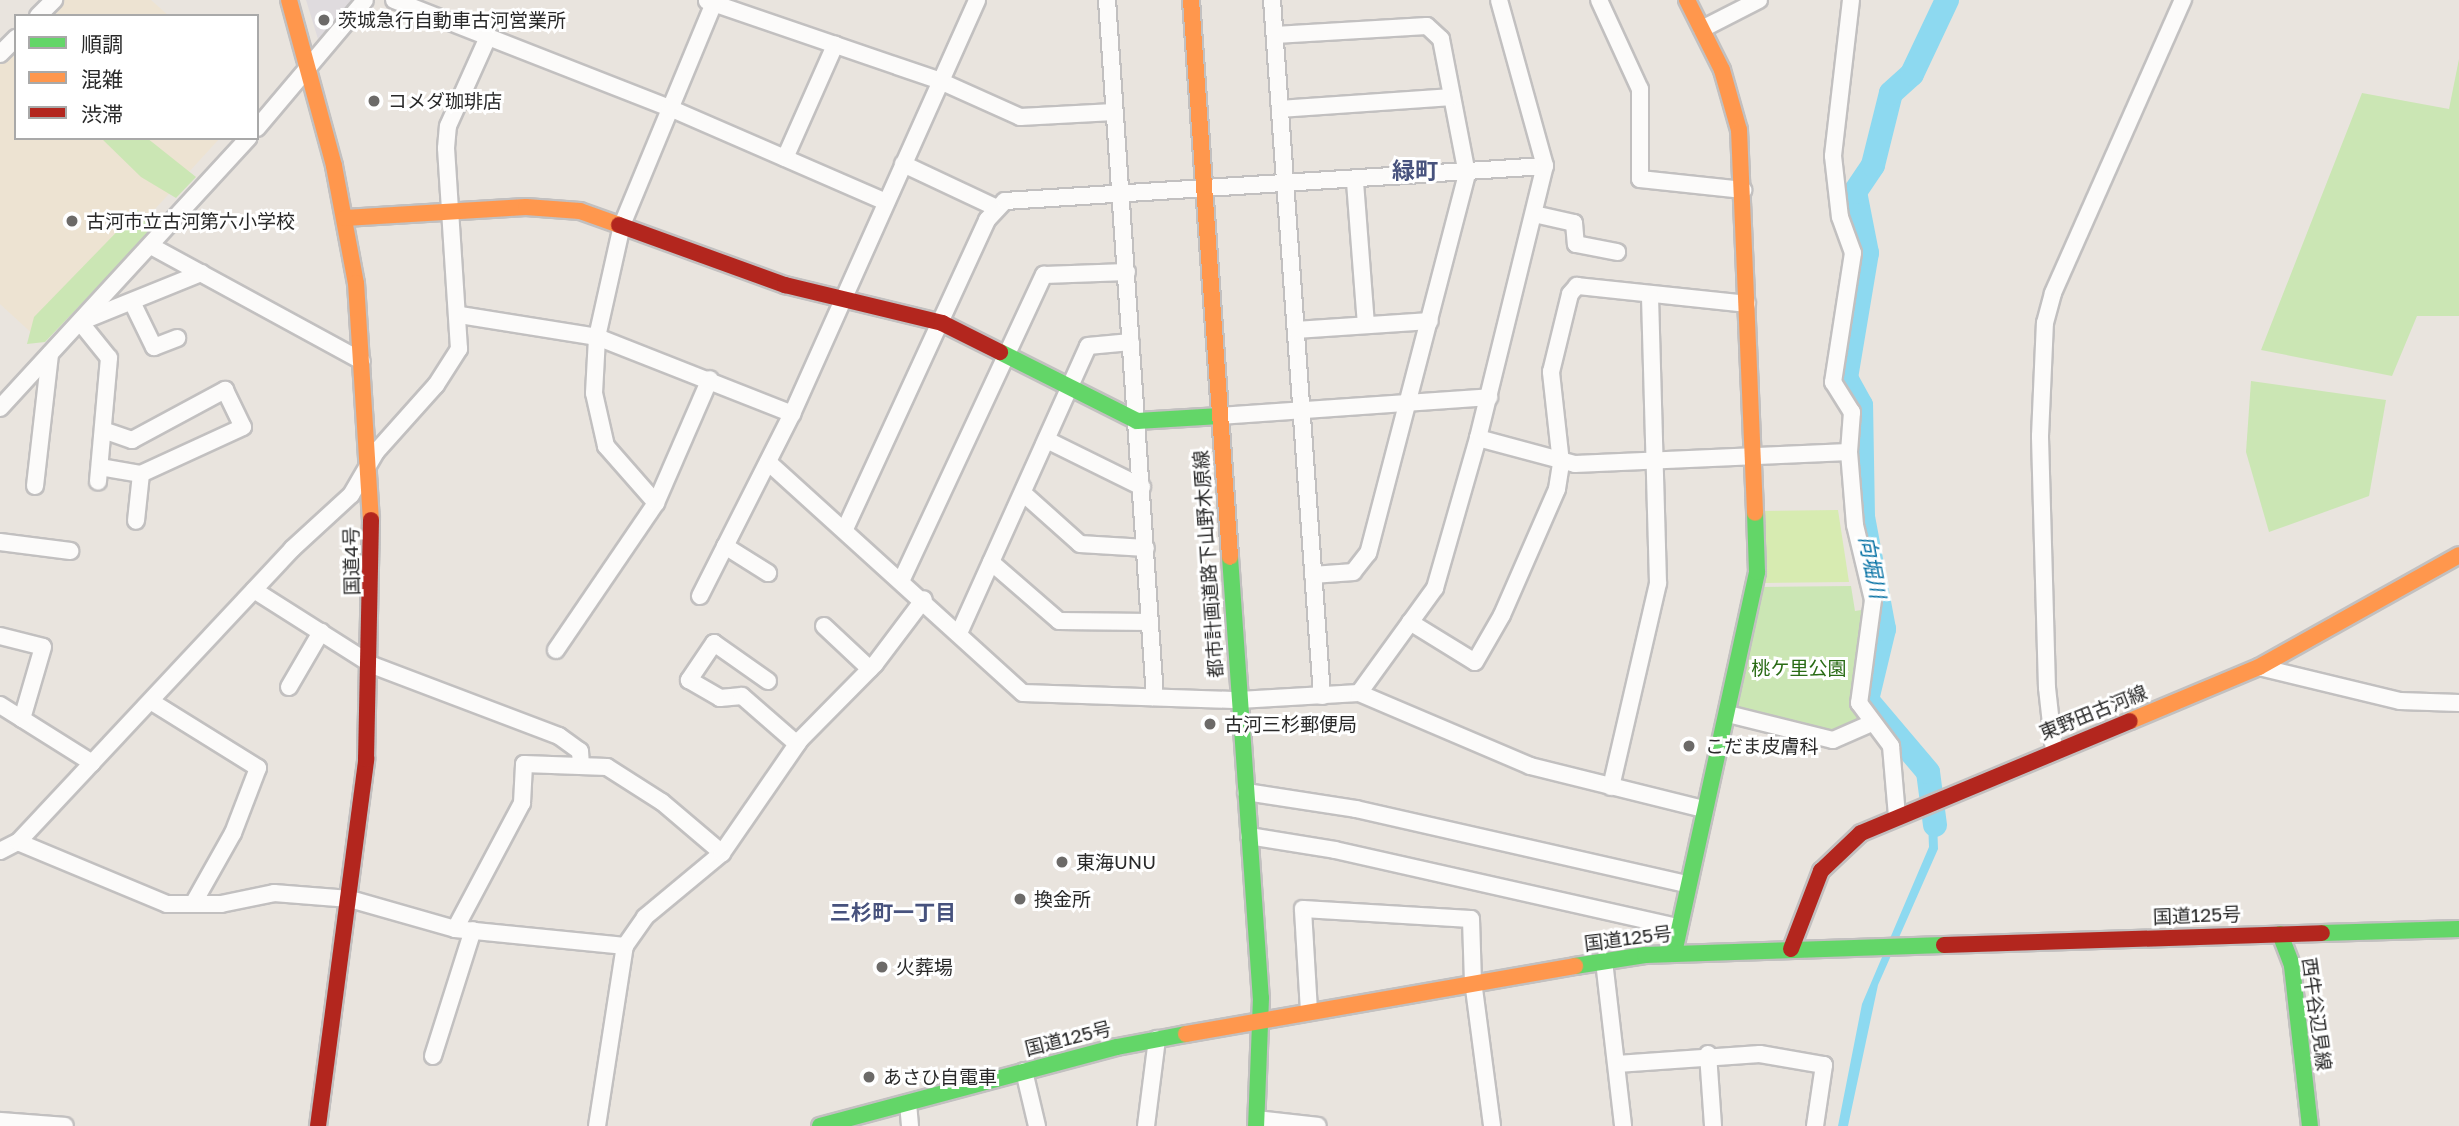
<!DOCTYPE html>
<html>
<head>
<meta charset="utf-8">
<style>
	body { margin:0 }
	#map { position:relative; width:2459px; height:1126px; overflow:hidden; background:#e9e4de; font-family:"Golos Text","Noto Sans JP",sans-serif }
	div>[style] { position:absolute }
	[style*='--x'] { left:calc(var(--x)*1px); top:calc(var(--y)*1px); width:calc(var(--w)*1px); rotate:calc(var(--a)*1deg) }
	.industrial>* { inset:0; background:#dfdbde }
	.education>* { inset:0; background:#ede3d2 }
	.green>* { inset:0; background:#cbe6b4 }
	.pitch>* { inset:0; background:#d7ebb1 }
	.water>* { inset:0; background:#8dd9f0 }
	.river>* { height:24px; margin:-12px; padding:0 12px; transform-origin:12px; border-radius:12px; background:#8dd9f0 }
	.roads { filter:drop-shadow(2px 0 #c2c0c0) drop-shadow(-2px 0 #c2c0c0) drop-shadow(0 2px #c2c0c0) drop-shadow(0 -2px #c2c0c0) }
	.street>* { height:16px; margin:-8px; padding:0 8px; transform-origin:8px; border-radius:8px; background:#fcfbfa }
	.fast>* { height:16px; margin:-8px; padding:0 8px; transform-origin:8px; border-radius:8px; background:#63d668 }
	.slow>* { height:16px; margin:-8px; padding:0 8px; transform-origin:8px; border-radius:8px; background:#ff974d }
	.jam>* { height:16px; margin:-8px; padding:0 8px; transform-origin:8px; border-radius:8px; background:#b3261e }
	.dots>* { width:19px; height:19px; translate:-50% -50%; box-sizing:border-box; border:4px solid #fff; border-radius:50% }
	span { translate:-50% -50%; white-space:nowrap; text-align:center; line-height:1.15; -webkit-text-stroke:6px #fff; paint-order:stroke }
	.poi-label { font-size:19px; color:#292929 }
	.left { translate:0 -50%; text-align:left }
	.street-label { font-size:19px; color:#292929 }
	.park-label { font-size:19px; color:#296b15 }
	.water-label { font-size:21px; color:#0470a3; font-style:italic }
	.neighbourhood-label { font-size:21px; color:#47527d; font-weight:700 }
	.quarter-label { font-size:23px; color:#47527d; font-weight:700 }
	.legend { position:absolute; left:14px; top:14px; width:245px; height:126px; box-sizing:border-box; background:#fff; border:2px solid #a9a9a9; margin:0; padding:9px 12px; list-style:none; font-size:21px; color:#292929 }
	.legend li { display:flex; align-items:center; gap:14px; height:35px }
	.legend b { width:35px; border:2px solid #a9a9a9 }
</style>
</head>
<body>
<div id="map">
	<div class="industrial">
		<i style="clip-path:polygon(306px 0,355px 0,318px 39px)"></i>
	</div>
	<div class="education">
		<i style="clip-path:polygon(56px 0,151px 0,169px 16px,42px 16px)"></i>
		<i style="clip-path:polygon(16px 44px,16px 138px,220px 138px,37px 338px,0 304px,0 61px)"></i>
	</div>
	<div class="green">
		<i style="clip-path:polygon(2459px 59px,2459px 316px,2417px 316px,2392px 376px,2261px 350px,2362px 93px,2449px 109px)"></i>
		<i style="clip-path:polygon(101px 138px,147px 138px,196px 177px,176px 198px,141px 177px)"></i>
		<i style="clip-path:polygon(138px 210px,151px 231px,45px 342px,27px 344px,34px 317px)"></i>
		<i style="clip-path:polygon(2251px 381px,2386px 400px,2369px 496px,2269px 532px,2246px 452px)"></i>
		<i style="clip-path:polygon(1851px 586px,1855px 611px,1868px 609px,1853px 682px,1863px 722px,1833px 734px,1733px 710px,1761px 587px)"></i>
	</div>
	<div class="pitch">
		<i style="clip-path:polygon(1838px 510px,1849px 582px,1765px 583px,1760px 511px)"></i>
	</div>
	<div class="water">
		<i style="clip-path:polygon(1936px 792px,1938px 849px,1878px 985px,1848px 1126px,1838px 1126px,1862px 1004px,1929px 847px,1927px 795px)"></i>
	</div>
	<div class="river">
		<i style="--x:1935;--y:825;--w:53;--a:-97.5"></i>
		<i style="--x:1928;--y:772;--w:94;--a:-130.3"></i>
		<i style="--x:1867;--y:700;--w:73;--a:-76.5"></i>
		<i style="--x:1884;--y:629;--w:114;--a:-100.6"></i>
		<i style="--x:1863;--y:517;--w:112;--a:-91"></i>
		<i style="--x:1861;--y:405;--w:31;--a:-119"></i>
		<i style="--x:1846;--y:378;--w:127;--a:-80.5"></i>
		<i style="--x:1867;--y:253;--w:62;--a:-101.1"></i>
		<i style="--x:1855;--y:192;--w:32;--a:-56"></i>
		<i style="--x:1873;--y:165;--w:74;--a:-76"></i>
		<i style="--x:1891;--y:93;--w:28;--a:-42"></i>
		<i style="--x:1912;--y:74;--w:82;--a:-64.7"></i>
	</div>
	<div class="roads">
		<div class="street">
			<i style="--x:394;--y:0;--w:299;--a:21.4"></i>
			<i style="--x:672;--y:109;--w:233;--a:23.5"></i>
			<i style="--x:1107;--y:0;--w:699;--a:86.06"></i>
			<i style="--x:1272;--y:0;--w:698;--a:85.89"></i>
			<i style="--x:1599;--y:0;--w:98;--a:65.3"></i>
			<i style="--x:1640;--y:89;--w:90;--a:90"></i>
			<i style="--x:1640;--y:179;--w:104;--a:6.1"></i>
			<i style="--x:1851;--y:0;--w:157;--a:96.6"></i>
			<i style="--x:1833;--y:156;--w:61;--a:83.5"></i>
			<i style="--x:1840;--y:217;--w:38;--a:70"></i>
			<i style="--x:1853;--y:253;--w:131;--a:98.8"></i>
			<i style="--x:1833;--y:382;--w:36;--a:58"></i>
			<i style="--x:1852;--y:412;--w:40;--a:94.3"></i>
			<i style="--x:1849;--y:452;--w:73;--a:85.3"></i>
			<i style="--x:1855;--y:525;--w:77;--a:76.5"></i>
			<i style="--x:1873;--y:600;--w:104;--a:97.7"></i>
			<i style="--x:1859;--y:703;--w:54;--a:53.3"></i>
			<i style="--x:1891;--y:746;--w:70;--a:85.1"></i>
			<i style="--x:707;--y:1;--w:246;--a:18.9"></i>
			<i style="--x:940;--y:81;--w:88;--a:24.2"></i>
			<i style="--x:1020;--y:117;--w:94;--a:-3"></i>
			<i style="--x:38;--y:16;--w:23;--a:-45"></i>
			<i style="--x:1702;--y:29;--w:64;--a:-27"></i>
			<i style="--x:1275;--y:35;--w:152;--a:-3.4"></i>
			<i style="--x:1427;--y:26;--w:19;--a:43"></i>
			<i style="--x:1441;--y:39;--w:137;--a:79.1"></i>
			<i style="--x:1467;--y:174;--w:392;--a:104.6"></i>
			<i style="--x:1368;--y:553;--w:24;--a:128"></i>
			<i style="--x:1353;--y:572;--w:40;--a:175.7"></i>
			<i style="--x:0;--y:54;--w:23;--a:-45"></i>
			<i style="--x:1280;--y:109;--w:172;--a:-4"></i>
			<i style="--x:257;--y:128;--w:167;--a:-49.8"></i>
			<i style="--x:785;--y:158;--w:124;--a:-66.1"></i>
			<i style="--x:903;--y:164;--w:102;--a:25.1"></i>
			<i style="--x:1355;--y:182;--w:143;--a:85.6"></i>
			<i style="--x:1534;--y:214;--w:41;--a:12.7"></i>
			<i style="--x:1574;--y:223;--w:21;--a:85"></i>
			<i style="--x:1576;--y:244;--w:42;--a:11"></i>
			<i style="--x:151;--y:246;--w:240;--a:28.6"></i>
			<i style="--x:133;--y:304;--w:48;--a:64"></i>
			<i style="--x:154;--y:347;--w:25;--a:-21"></i>
			<i style="--x:460;--y:315;--w:139;--a:9.1"></i>
			<i style="--x:597;--y:337;--w:210;--a:21.5"></i>
			<i style="--x:80;--y:322;--w:46;--a:51.1"></i>
			<i style="--x:109;--y:358;--w:124;--a:95.1"></i>
			<i style="--x:80;--y:322;--w:131;--a:-22"></i>
			<i style="--x:1296;--y:330;--w:134;--a:-3.8"></i>
			<i style="--x:0;--y:408;--w:367;--a:-47.4"></i>
			<i style="--x:1220;--y:416;--w:270;--a:-4"></i>
			<i style="--x:103;--y:430;--w:31;--a:19"></i>
			<i style="--x:132;--y:440;--w:106;--a:-28.3"></i>
			<i style="--x:225;--y:390;--w:41;--a:64.1"></i>
			<i style="--x:243;--y:427;--w:112;--a:155.3"></i>
			<i style="--x:141;--y:474;--w:47;--a:96.1"></i>
			<i style="--x:1478;--y:438;--w:100;--a:15"></i>
			<i style="--x:1575;--y:464;--w:274;--a:-2.5"></i>
			<i style="--x:1047;--y:440;--w:106;--a:26.3"></i>
			<i style="--x:768;--y:462;--w:344;--a:42.2"></i>
			<i style="--x:1023;--y:693;--w:216;--a:1.9"></i>
			<i style="--x:1239;--y:700;--w:120;--a:-3.3"></i>
			<i style="--x:1359;--y:693;--w:186;--a:23.1"></i>
			<i style="--x:1530;--y:766;--w:179;--a:13.9"></i>
			<i style="--x:100;--y:467;--w:42;--a:9.7"></i>
			<i style="--x:35;--y:486;--w:133;--a:-83.5"></i>
			<i style="--x:1023;--y:493;--w:76;--a:41.8"></i>
			<i style="--x:1080;--y:544;--w:66;--a:3.5"></i>
			<i style="--x:656;--y:503;--w:76;--a:-131.3"></i>
			<i style="--x:606;--y:446;--w:54;--a:-102.8"></i>
			<i style="--x:594;--y:393;--w:56;--a:-86.9"></i>
			<i style="--x:597;--y:337;--w:115;--a:-77.4"></i>
			<i style="--x:622;--y:225;--w:243;--a:-67.5"></i>
			<i style="--x:845;--y:529;--w:340;--a:-65.3"></i>
			<i style="--x:987;--y:220;--w:26;--a:-47"></i>
			<i style="--x:1005;--y:201;--w:541;--a:-3.71"></i>
			<i style="--x:0;--y:542;--w:71;--a:7.3"></i>
			<i style="--x:725;--y:546;--w:51;--a:32.1"></i>
			<i style="--x:991;--y:562;--w:90;--a:40.9"></i>
			<i style="--x:1059;--y:621;--w:91;--a:0.6"></i>
			<i style="--x:902;--y:579;--w:336;--a:-65"></i>
			<i style="--x:1044;--y:275;--w:83;--a:-2.1"></i>
			<i style="--x:254;--y:590;--w:140;--a:32.4"></i>
			<i style="--x:372;--y:665;--w:200;--a:20.8"></i>
			<i style="--x:559;--y:736;--w:26;--a:36"></i>
			<i style="--x:580;--y:751;--w:15;--a:86"></i>
			<i style="--x:700;--y:596;--w:204;--a:-63.2"></i>
			<i style="--x:792;--y:414;--w:453;--a:-65.9"></i>
			<i style="--x:1410;--y:622;--w:76;--a:31.6"></i>
			<i style="--x:1475;--y:662;--w:54;--a:-60.1"></i>
			<i style="--x:1502;--y:615;--w:137;--a:-66.4"></i>
			<i style="--x:1557;--y:489;--w:26;--a:-81"></i>
			<i style="--x:1561;--y:463;--w:92;--a:-96.3"></i>
			<i style="--x:1551;--y:372;--w:80;--a:-76.3"></i>
			<i style="--x:1570;--y:294;--w:11;--a:-49"></i>
			<i style="--x:1577;--y:286;--w:171;--a:6"></i>
			<i style="--x:824;--y:626;--w:63;--a:43.1"></i>
			<i style="--x:960;--y:631;--w:312;--a:-65.8"></i>
			<i style="--x:1088;--y:346;--w:43;--a:-5.3"></i>
			<i style="--x:0;--y:636;--w:44;--a:14.3"></i>
			<i style="--x:43;--y:647;--w:75;--a:106.3"></i>
			<i style="--x:556;--y:650;--w:178;--a:-55.8"></i>
			<i style="--x:656;--y:503;--w:135;--a:-66.5"></i>
			<i style="--x:2259;--y:667;--w:145;--a:13.6"></i>
			<i style="--x:2400;--y:701;--w:59;--a:1.9"></i>
			<i style="--x:768;--y:681;--w:66;--a:-144.9"></i>
			<i style="--x:714;--y:643;--w:45;--a:124"></i>
			<i style="--x:689;--y:680;--w:36;--a:30"></i>
			<i style="--x:720;--y:698;--w:22;--a:-5"></i>
			<i style="--x:742;--y:696;--w:73;--a:41.1"></i>
			<i style="--x:289;--y:687;--w:64;--a:-59.8"></i>
			<i style="--x:1359;--y:693;--w:130;--a:-54.1"></i>
			<i style="--x:1435;--y:588;--w:156;--a:-74"></i>
			<i style="--x:1478;--y:438;--w:280;--a:-76.2"></i>
			<i style="--x:1545;--y:166;--w:172;--a:-105.5"></i>
			<i style="--x:152;--y:702;--w:125;--a:31.9"></i>
			<i style="--x:258;--y:768;--w:70;--a:111"></i>
			<i style="--x:233;--y:833;--w:81;--a:119.4"></i>
			<i style="--x:0;--y:705;--w:109;--a:32.2"></i>
			<i style="--x:1728;--y:714;--w:108;--a:13.9"></i>
			<i style="--x:1833;--y:740;--w:43;--a:-23.6"></i>
			<i style="--x:2054;--y:751;--w:63;--a:-96.3"></i>
			<i style="--x:2047;--y:688;--w:252;--a:-91.6"></i>
			<i style="--x:2040;--y:436;--w:113;--a:-87.5"></i>
			<i style="--x:2045;--y:323;--w:31;--a:-75"></i>
			<i style="--x:2053;--y:293;--w:321;--a:-66.1"></i>
			<i style="--x:1611;--y:787;--w:209;--a:-77"></i>
			<i style="--x:1658;--y:583;--w:288;--a:-91.6"></i>
			<i style="--x:1246;--y:792;--w:111;--a:8.8"></i>
			<i style="--x:1356;--y:809;--w:338;--a:12.8"></i>
			<i style="--x:1249;--y:836;--w:87;--a:9.2"></i>
			<i style="--x:1335;--y:850;--w:351;--a:12.7"></i>
			<i style="--x:18;--y:842;--w:161;--a:22.6"></i>
			<i style="--x:167;--y:904;--w:54;--a:0"></i>
			<i style="--x:221;--y:904;--w:54;--a:-11.7"></i>
			<i style="--x:274;--y:893;--w:76;--a:4.5"></i>
			<i style="--x:350;--y:899;--w:109;--a:15.9"></i>
			<i style="--x:455;--y:929;--w:171;--a:5.7"></i>
			<i style="--x:0;--y:851;--w:20;--a:-27"></i>
			<i style="--x:18;--y:842;--w:401;--a:-46.9"></i>
			<i style="--x:292;--y:549;--w:80;--a:-42.5"></i>
			<i style="--x:351;--y:495;--w:50;--a:-59.8"></i>
			<i style="--x:376;--y:452;--w:90;--a:-48.2"></i>
			<i style="--x:436;--y:385;--w:43;--a:-57.4"></i>
			<i style="--x:459;--y:349;--w:201;--a:-93.7"></i>
			<i style="--x:446;--y:148;--w:22;--a:-85"></i>
			<i style="--x:448;--y:126;--w:98;--a:-65.8"></i>
			<i style="--x:455;--y:929;--w:143;--a:-62"></i>
			<i style="--x:522;--y:803;--w:39;--a:-87"></i>
			<i style="--x:524;--y:764;--w:83;--a:2.1"></i>
			<i style="--x:607;--y:767;--w:65;--a:32.5"></i>
			<i style="--x:662;--y:802;--w:79;--a:40.4"></i>
			<i style="--x:1604;--y:961;--w:166;--a:83.4"></i>
			<i style="--x:1309;--y:1011;--w:102;--a:-93.4"></i>
			<i style="--x:1303;--y:909;--w:168;--a:3.4"></i>
			<i style="--x:1471;--y:919;--w:62;--a:88.2"></i>
			<i style="--x:1473;--y:981;--w:146;--a:82.5"></i>
			<i style="--x:1708;--y:1054;--w:72;--a:86"></i>
			<i style="--x:433;--y:1056;--w:132;--a:-72.4"></i>
			<i style="--x:1617;--y:1064;--w:143;--a:-4"></i>
			<i style="--x:1760;--y:1054;--w:65;--a:9.8"></i>
			<i style="--x:1824;--y:1065;--w:62;--a:98.4"></i>
			<i style="--x:1024;--y:1071;--w:57;--a:76.7"></i>
			<i style="--x:908;--y:1103;--w:23;--a:85"></i>
			<i style="--x:1257;--y:1119;--w:61;--a:6.5"></i>
			<i style="--x:0;--y:1121;--w:65;--a:4.4"></i>
			<i style="--x:597;--y:1126;--w:182;--a:-81.2"></i>
			<i style="--x:625;--y:946;--w:35;--a:-55"></i>
			<i style="--x:645;--y:917;--w:100;--a:-39.7"></i>
			<i style="--x:722;--y:853;--w:137;--a:-55.4"></i>
			<i style="--x:800;--y:740;--w:107;--a:-45.4"></i>
			<i style="--x:875;--y:664;--w:81;--a:-53"></i>
			<i style="--x:1146;--y:1126;--w:88;--a:-82.8"></i>
		</div>
		<div class="fast">
			<i style="--x:1000;--y:352;--w:153;--a:26.7"></i>
			<i style="--x:1137;--y:421;--w:83;--a:-3.4"></i>
			<i style="--x:1230;--y:557;--w:442;--a:86"></i>
			<i style="--x:1261;--y:998;--w:128;--a:92.2"></i>
			<i style="--x:2322;--y:933;--w:137;--a:-1.7"></i>
			<i style="--x:2280;--y:934;--w:34;--a:69"></i>
			<i style="--x:2292;--y:966;--w:161;--a:83.6"></i>
			<i style="--x:1674;--y:953;--w:390;--a:-77.7"></i>
			<i style="--x:1757;--y:572;--w:59;--a:-91.9"></i>
			<i style="--x:1575;--y:966;--w:71;--a:-8.9"></i>
			<i style="--x:1645;--y:955;--w:299;--a:-1.9"></i>
			<i style="--x:820;--y:1126;--w:307;--a:-14.9"></i>
			<i style="--x:1117;--y:1047;--w:70;--a:-10.7"></i>
		</div>
		<div class="slow">
			<i style="--x:289;--y:0;--w:172;--a:74.8"></i>
			<i style="--x:334;--y:166;--w:119;--a:79.4"></i>
			<i style="--x:356;--y:283;--w:237;--a:86.4"></i>
			<i style="--x:1191;--y:0;--w:558;--a:85.99"></i>
			<i style="--x:1687;--y:0;--w:78;--a:63.4"></i>
			<i style="--x:1722;--y:70;--w:62;--a:74.2"></i>
			<i style="--x:1739;--y:130;--w:383;--a:87.6"></i>
			<i style="--x:345;--y:218;--w:181;--a:-3.5"></i>
			<i style="--x:526;--y:207;--w:54;--a:4.2"></i>
			<i style="--x:580;--y:211;--w:41;--a:19.7"></i>
			<i style="--x:2130;--y:721;--w:140;--a:-22.7"></i>
			<i style="--x:2259;--y:667;--w:229;--a:-29.2"></i>
			<i style="--x:1186;--y:1034;--w:395;--a:-9.9"></i>
		</div>
		<div class="jam">
			<i style="--x:619;--y:225;--w:177;--a:19.9"></i>
			<i style="--x:785;--y:285;--w:162;--a:13.6"></i>
			<i style="--x:942;--y:323;--w:65;--a:26.6"></i>
			<i style="--x:1944;--y:945;--w:378;--a:-1.8"></i>
			<i style="--x:1791;--y:949;--w:84;--a:-69"></i>
			<i style="--x:1821;--y:871;--w:55;--a:-43.5"></i>
			<i style="--x:1861;--y:833;--w:291;--a:-22.6"></i>
			<i style="--x:318;--y:1126;--w:370;--a:-82.5"></i>
			<i style="--x:366;--y:759;--w:239;--a:-88.8"></i>
		</div>
	</div>
	<div class="dots">
		<i style="left:324px;top:20px;background:#6c6a68"></i>
		<i style="left:374px;top:101px;background:#6c6a68"></i>
		<i style="left:72px;top:221px;background:#6c6a68"></i>
		<i style="left:1210px;top:724px;background:#6c6a68"></i>
		<i style="left:1689px;top:746px;background:#6c6a68"></i>
		<i style="left:1062px;top:862px;background:#6c6a68"></i>
		<i style="left:1020px;top:899px;background:#6c6a68"></i>
		<i style="left:882px;top:967px;background:#6c6a68"></i>
		<i style="left:869px;top:1077px;background:#6c6a68"></i>
	</div>
	<div class="poi-label">
		<span class="left" style="left:338px;top:20px">茨城急行自動車古河営業所</span>
		<span class="left" style="left:388px;top:101px">コメダ珈琲店</span>
		<span class="left" style="left:86px;top:221px">古河市立古河第六小学校</span>
		<span class="left" style="left:1224px;top:724px">古河三杉郵便局</span>
		<span class="left" style="left:1705px;top:746px">こだま皮膚科</span>
		<span class="left" style="left:1076px;top:862px">東海UNU</span>
		<span class="left" style="left:1034px;top:899px">換金所</span>
		<span class="left" style="left:896px;top:967px">火葬場</span>
		<span class="left" style="left:883px;top:1077px">あさひ自電車</span>
	</div>
	<div class="street-label">
		<span style="left:351px;top:561px;rotate:-91deg">国道4号</span>
		<span style="left:1208px;top:564px;rotate:-94deg">都市計画道路下山野木原線</span>
		<span style="left:2093px;top:712px;rotate:-22deg">東野田古河線</span>
		<span style="left:2197px;top:915px;rotate:-2deg">国道125号</span>
		<span style="left:1628px;top:938px;rotate:-7deg">国道125号</span>
		<span style="left:2317px;top:1014px;rotate:82deg">西牛谷辺見線</span>
		<span style="left:1068px;top:1038px;rotate:-14deg">国道125号</span>
	</div>
	<div class="park-label">
		<span style="left:1799px;top:668px">桃ケ里公園</span>
	</div>
	<div class="water-label">
		<span style="left:1873px;top:567px;rotate:79deg">向堀川</span>
	</div>
	<div class="neighbourhood-label">
		<span style="left:893px;top:912px">三杉町一丁目</span>
	</div>
	<div class="quarter-label">
		<span style="left:1415px;top:170px">緑町</span>
	</div>
	<ul class="legend">
	<li><b style="height:9px;background:#63d668"></b>順調</li>
	<li><b style="height:9px;background:#ff974d"></b>混雑</li>
	<li><b style="height:9px;background:#b3261e"></b>渋滞</li>
	</ul>
</div>
</body>
</html>
